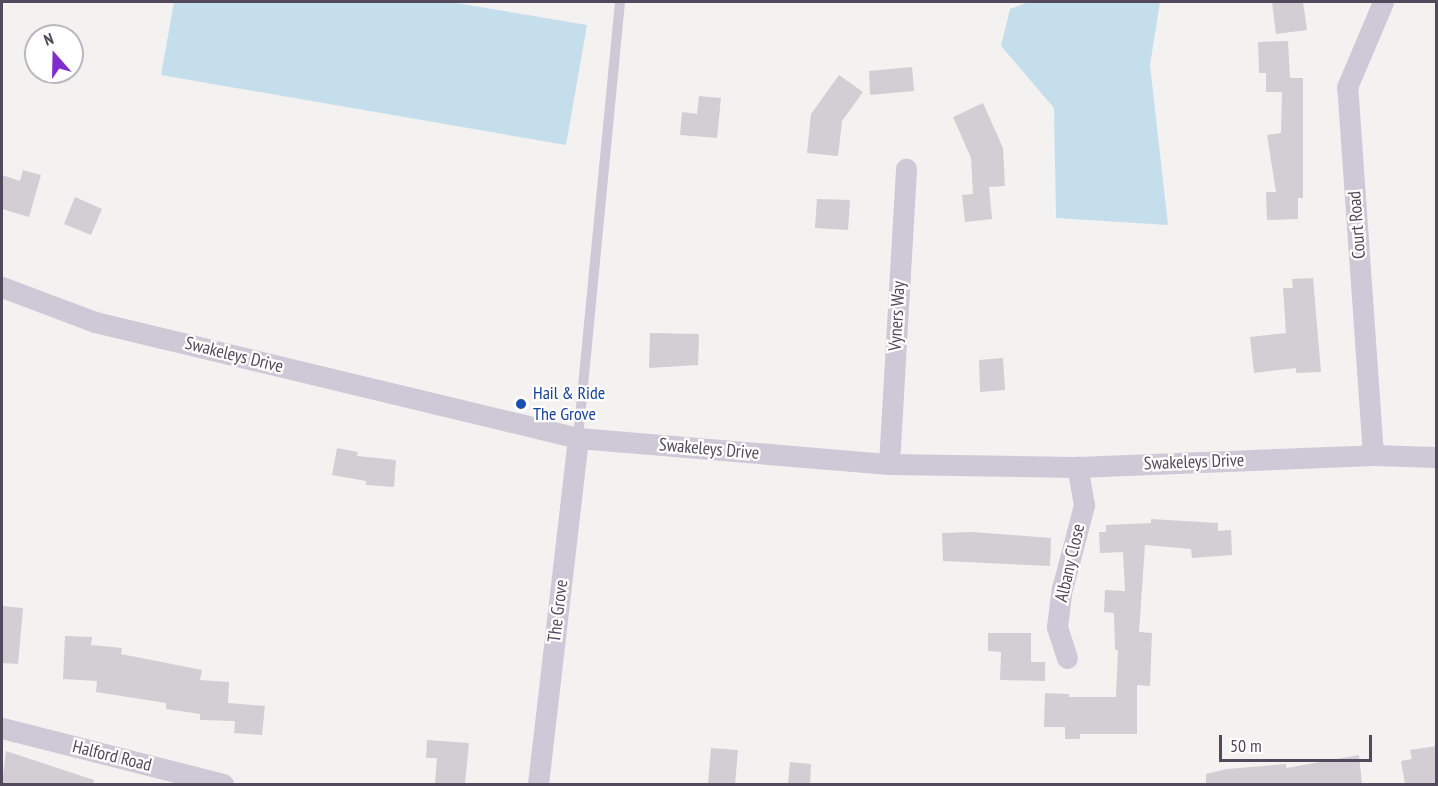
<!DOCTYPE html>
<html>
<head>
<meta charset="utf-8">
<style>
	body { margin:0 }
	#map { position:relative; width:1438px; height:786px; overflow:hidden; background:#f3f2f1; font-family:"PT Sans Narrow",sans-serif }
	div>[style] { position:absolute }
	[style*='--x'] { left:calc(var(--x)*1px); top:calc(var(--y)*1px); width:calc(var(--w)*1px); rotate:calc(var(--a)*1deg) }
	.green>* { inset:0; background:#c4deeb }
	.building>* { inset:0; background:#d2ced4 }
	.service>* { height:10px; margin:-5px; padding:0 5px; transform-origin:5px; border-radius:5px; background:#cec9d6 }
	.minor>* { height:21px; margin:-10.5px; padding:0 10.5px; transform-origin:10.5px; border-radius:10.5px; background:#cec9d6 }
	.dots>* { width:16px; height:16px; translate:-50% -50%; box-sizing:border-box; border:3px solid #fff; border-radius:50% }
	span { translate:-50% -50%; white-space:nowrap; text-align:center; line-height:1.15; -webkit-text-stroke:4.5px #fff; paint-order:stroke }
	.street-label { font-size:18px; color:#524a5c }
	.transit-label { font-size:18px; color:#164399 }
	.left { translate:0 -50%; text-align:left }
	.frame { position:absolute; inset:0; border:3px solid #524a5c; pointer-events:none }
	.north { position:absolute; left:24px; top:24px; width:60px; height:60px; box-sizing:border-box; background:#fff; border:2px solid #bab7be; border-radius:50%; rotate:340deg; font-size:16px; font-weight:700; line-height:24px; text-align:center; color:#524a5c }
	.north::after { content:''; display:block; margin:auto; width:21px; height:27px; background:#802dd0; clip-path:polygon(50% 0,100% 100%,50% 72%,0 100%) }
	.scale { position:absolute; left:1219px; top:735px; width:153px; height:27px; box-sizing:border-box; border:3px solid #524a5c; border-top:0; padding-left:8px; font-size:18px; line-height:21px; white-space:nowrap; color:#524a5c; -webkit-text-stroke:4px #fff; paint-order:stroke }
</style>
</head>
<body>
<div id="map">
	<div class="green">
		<i style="clip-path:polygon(174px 2px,451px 2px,587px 25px,566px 145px,161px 75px)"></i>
		<i style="clip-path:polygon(1029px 2px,1160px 2px,1150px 65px,1168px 225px,1056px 218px,1054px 108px,1001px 46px,1010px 9px)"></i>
	</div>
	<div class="building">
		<i style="clip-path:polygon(1272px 2px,1303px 2px,1307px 30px,1276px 34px)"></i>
		<i style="clip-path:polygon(1288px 41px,1290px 78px,1303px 78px,1303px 198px,1298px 198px,1298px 219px,1267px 220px,1266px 192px,1276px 192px,1267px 135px,1281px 133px,1282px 92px,1266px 92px,1266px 73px,1259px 73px,1258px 42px)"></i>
		<i style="clip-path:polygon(912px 67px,914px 91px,870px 95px,869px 71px)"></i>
		<i style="clip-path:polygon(839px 75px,863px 92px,842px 121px,838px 156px,807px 153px,811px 114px)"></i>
		<i style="clip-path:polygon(699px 96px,721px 98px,717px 138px,680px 135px,682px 112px,697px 114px)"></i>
		<i style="clip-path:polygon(983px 103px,1003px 148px,1005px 186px,989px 187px,992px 219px,965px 222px,962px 195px,973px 194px,971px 158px,953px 117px)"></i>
		<i style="clip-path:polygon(23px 170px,41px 175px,29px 217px,2px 209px,2px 175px,20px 181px)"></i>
		<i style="clip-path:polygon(75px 197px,102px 209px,91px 235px,64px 224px)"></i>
		<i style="clip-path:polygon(817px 199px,850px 200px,848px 230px,815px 228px)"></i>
		<i style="clip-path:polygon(1313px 278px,1321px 372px,1296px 373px,1296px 368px,1254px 373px,1250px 337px,1286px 333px,1283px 288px,1293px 288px,1292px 279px)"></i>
		<i style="clip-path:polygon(650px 333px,699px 334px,698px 365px,649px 368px)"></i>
		<i style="clip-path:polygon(1003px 358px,1005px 390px,980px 392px,979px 360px)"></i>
		<i style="clip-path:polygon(337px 448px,358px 452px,357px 456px,396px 460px,394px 487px,366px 485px,366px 481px,332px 475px)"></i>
		<i style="clip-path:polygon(1151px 519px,1218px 523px,1218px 531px,1231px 530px,1232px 555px,1192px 558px,1191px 549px,1145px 545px,1139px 632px,1152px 633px,1150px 686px,1137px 685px,1137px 734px,1080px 734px,1080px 739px,1065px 739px,1065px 727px,1044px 727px,1045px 693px,1069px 694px,1069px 697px,1116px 697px,1118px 650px,1115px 650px,1114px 613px,1104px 612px,1105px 590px,1125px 591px,1123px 552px,1100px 553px,1099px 532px,1106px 532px,1106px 525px,1151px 523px)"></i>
		<i style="clip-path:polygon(972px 532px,1051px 538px,1050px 566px,943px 561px,942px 533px)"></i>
		<i style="clip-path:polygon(2px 606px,23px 608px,18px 664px,2px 663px)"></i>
		<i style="clip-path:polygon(988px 633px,1031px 633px,1031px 662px,1045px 662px,1045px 681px,1000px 680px,1001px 652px,988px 651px)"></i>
		<i style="clip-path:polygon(65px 636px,92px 637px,91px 645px,122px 648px,121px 654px,202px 670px,200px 680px,229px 682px,228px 703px,265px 706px,262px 735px,234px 733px,235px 721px,200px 720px,200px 714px,166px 709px,166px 703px,96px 692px,97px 681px,63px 679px)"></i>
		<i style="clip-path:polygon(427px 740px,469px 743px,465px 784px,435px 783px,437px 758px,426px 758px)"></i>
		<i style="clip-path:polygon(1437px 746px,1437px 784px,1405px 784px,1401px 761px,1412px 759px,1410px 750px)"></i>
		<i style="clip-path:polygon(711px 748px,738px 750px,735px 784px,708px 784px)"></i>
		<i style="clip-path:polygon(6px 751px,94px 780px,93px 784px,2px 784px)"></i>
		<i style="clip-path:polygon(1359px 755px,1362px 784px,1206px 784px,1206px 774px,1227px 769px,1286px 764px,1286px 768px)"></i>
		<i style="clip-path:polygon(790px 762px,811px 764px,810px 784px,788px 784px)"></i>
	</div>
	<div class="service">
		<i style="--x:578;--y:438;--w:438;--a:-84.5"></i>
	</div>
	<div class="minor">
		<i style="--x:2;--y:287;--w:99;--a:20.6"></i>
		<i style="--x:95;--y:322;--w:497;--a:13.5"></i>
		<i style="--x:578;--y:438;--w:312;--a:4.8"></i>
		<i style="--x:889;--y:464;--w:188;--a:0.9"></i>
		<i style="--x:1077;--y:467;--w:296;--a:-2.3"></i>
		<i style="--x:1373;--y:455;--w:63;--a:1.8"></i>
		<i style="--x:1373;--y:455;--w:369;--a:-94"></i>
		<i style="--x:1347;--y:87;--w:92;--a:-67"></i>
		<i style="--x:889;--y:464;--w:296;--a:-86.7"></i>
		<i style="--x:1067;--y:658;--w:33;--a:-108"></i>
		<i style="--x:1057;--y:627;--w:38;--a:-83"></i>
		<i style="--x:1062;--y:589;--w:87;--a:-75.3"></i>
		<i style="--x:1084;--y:505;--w:39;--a:-100"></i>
		<i style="--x:2;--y:728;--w:228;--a:14.2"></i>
		<i style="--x:538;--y:784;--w:348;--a:-83.4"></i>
	</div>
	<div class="dots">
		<i style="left:521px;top:404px;background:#1a4fb4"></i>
	</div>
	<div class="street-label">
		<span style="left:1357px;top:225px;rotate:-94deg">Court Road</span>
		<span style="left:897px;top:316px;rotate:-87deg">Vyners Way</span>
		<span style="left:234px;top:355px;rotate:14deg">Swakeleys Drive</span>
		<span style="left:709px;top:449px;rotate:5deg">Swakeleys Drive</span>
		<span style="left:1194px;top:462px;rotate:-2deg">Swakeleys Drive</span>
		<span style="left:1070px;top:563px;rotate:-77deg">Albany Close</span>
		<span style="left:558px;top:611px;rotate:-83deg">The Grove</span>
		<span style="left:112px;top:756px;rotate:14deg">Halford Road</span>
	</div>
	<div class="transit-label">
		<span class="left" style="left:533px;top:404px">Hail &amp; Ride<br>The Grove</span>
	</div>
	<div class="frame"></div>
	<div class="north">N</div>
	<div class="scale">50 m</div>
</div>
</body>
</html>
